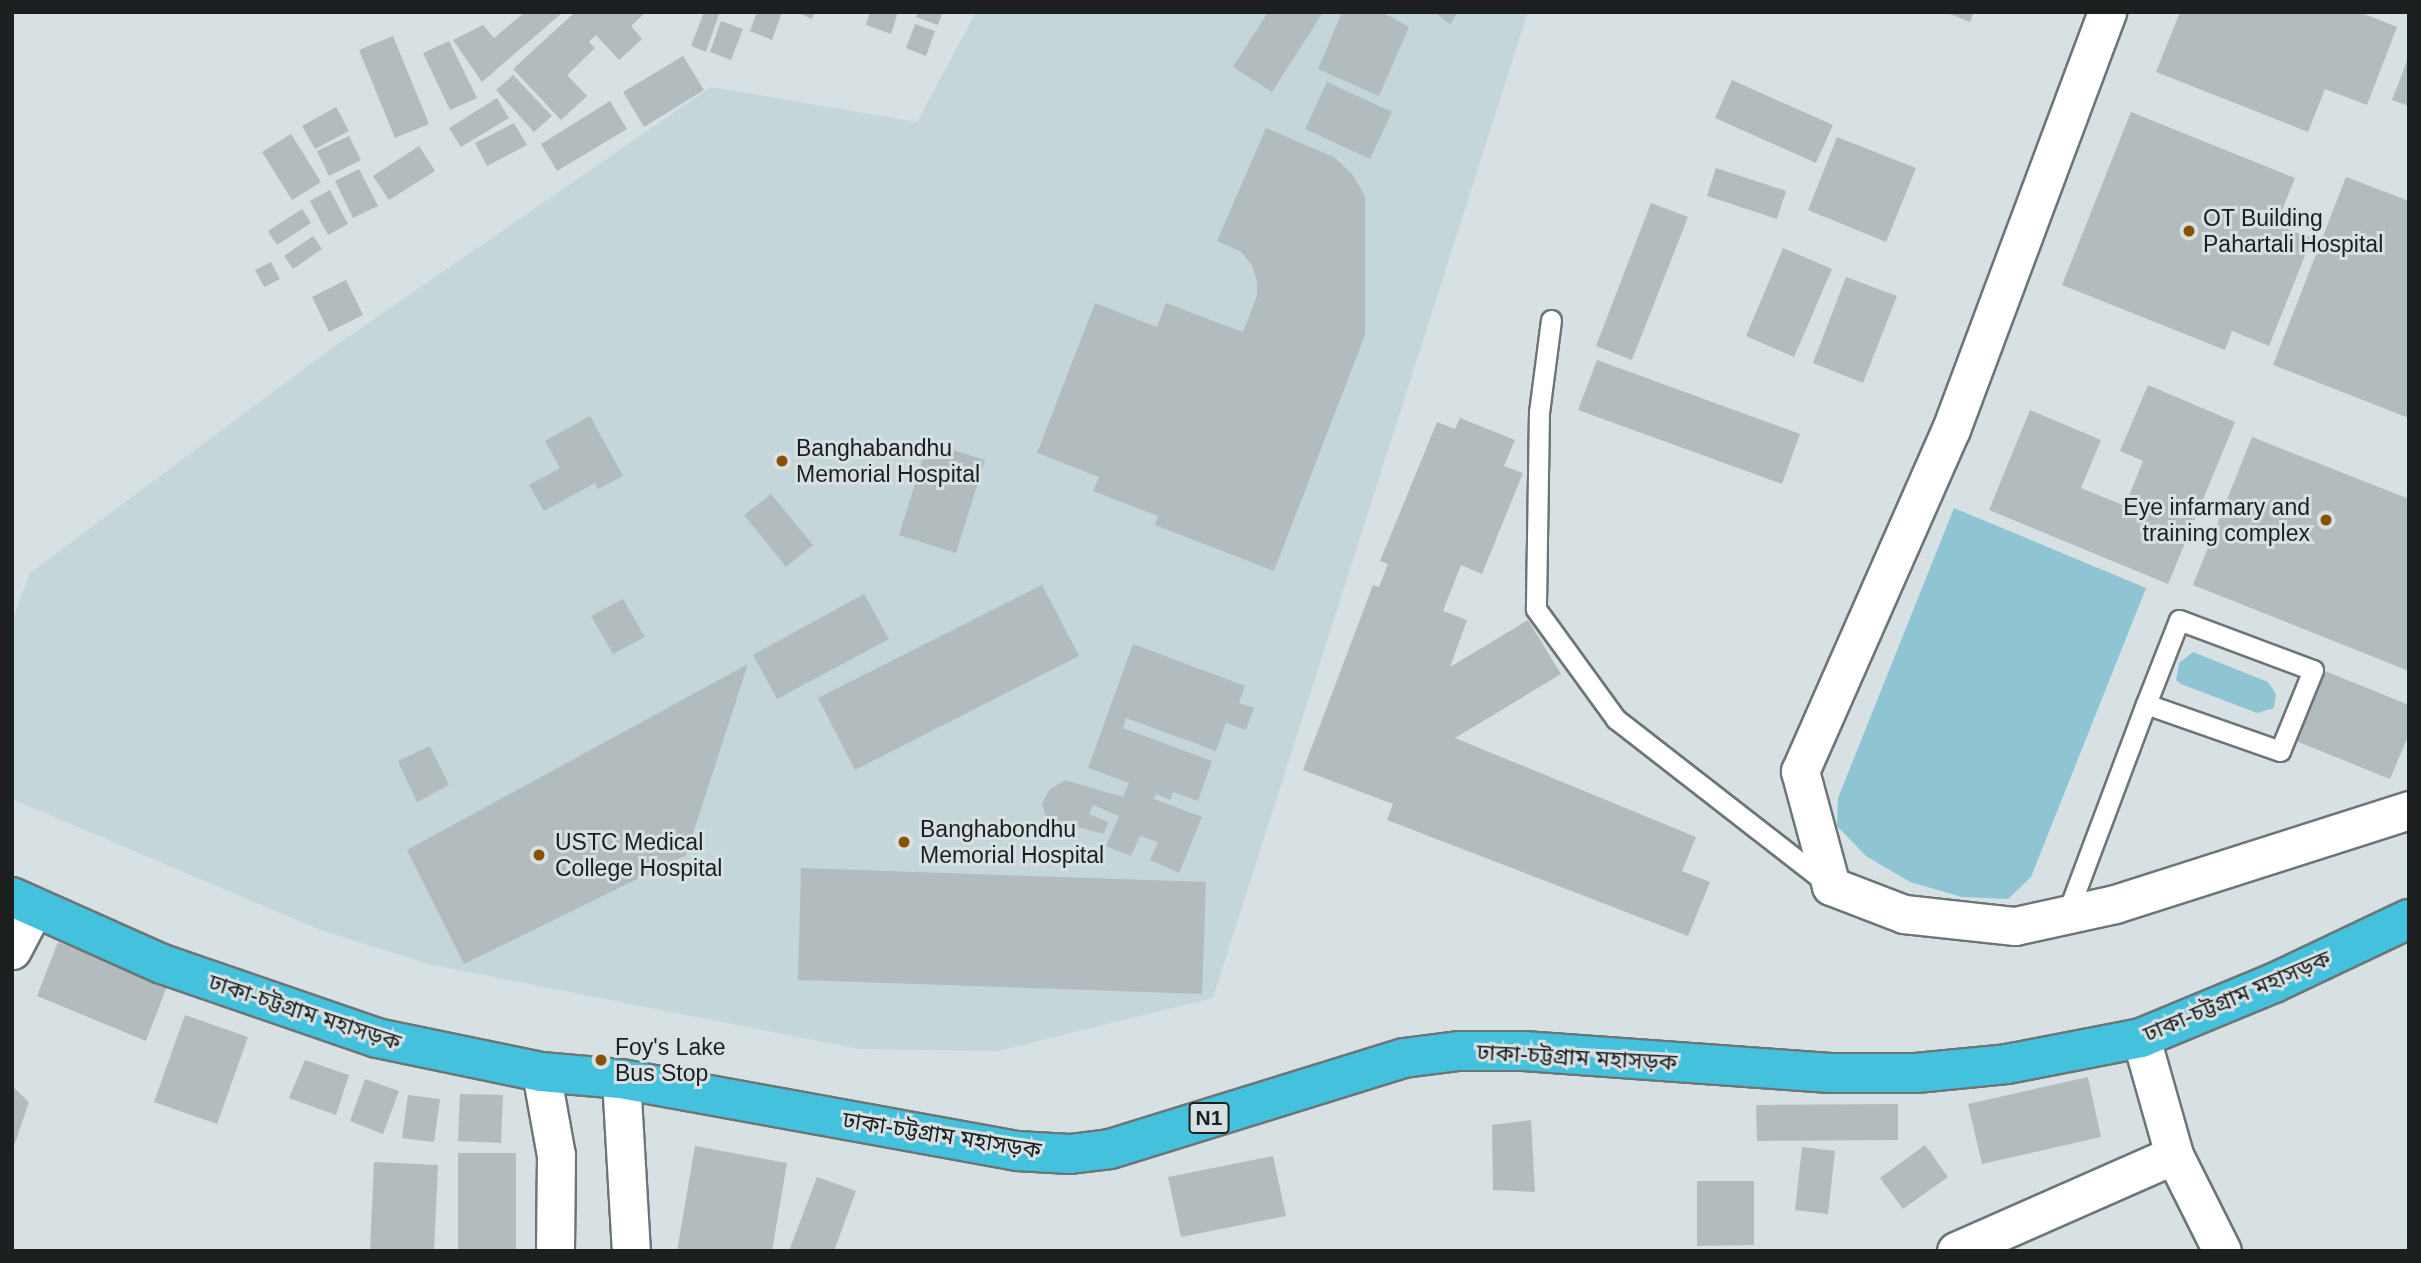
<!DOCTYPE html>
<html>
<head>
<meta charset="utf-8">
<style>
	body { margin:0 }
	#map { position:relative; width:2421px; height:1263px; overflow:hidden; background:#d7e1e3; font-family:Arial,"Noto Sans Bengali",sans-serif }
	div>[style] { position:absolute }
	[style*='--x'] { left:calc(var(--x)*1px); top:calc(var(--y)*1px); width:calc(var(--w)*1px); rotate:calc(var(--a)*1deg) }
	.built>* { inset:0; background:#c5d6db }
	.green>* { inset:0; background:#8fc5d3 }
	.building>* { inset:0; background:#b2bbbe }
	.roads { filter:drop-shadow(2px 0 #6c7577) drop-shadow(-2px 0 #6c7577) drop-shadow(0 2px #6c7577) drop-shadow(0 -2px #6c7577) }
	.lane>* { height:19px; margin:-9.5px; padding:0 9.5px; transform-origin:9.5px; border-radius:9.5px; background:#fff }
	.street>* { height:37px; margin:-18.5px; padding:0 18.5px; transform-origin:18.5px; border-radius:18.5px; background:#fff }
	.highway>* { height:38px; margin:-19px; padding:0 19px; transform-origin:19px; border-radius:19px; background:#44c2dd }
	.dots>* { width:19px; height:19px; translate:-50% -50%; box-sizing:border-box; border:4px solid #d7e1e3; border-radius:50% }
	span { translate:-50% -50%; white-space:nowrap; text-align:center; line-height:1.15; -webkit-text-stroke:6px #d7e1e3; paint-order:stroke }
	.shield-label span { padding:2px 5px; background:#d7e1e3; border:2px solid; border-radius:5px; -webkit-text-stroke-width:0 }
	.shield-label { font-size:21px; color:#1c1f20; font-weight:700 }
	.poi-label { font-size:23px; color:#1c1f20 }
	.left { translate:0 -50%; text-align:left }
	.right { translate:-100% -50%; text-align:right }
	.street-label { font-size:23px; color:#1c1f20 }
	.frame { position:absolute; inset:0; border:14px solid #1c1f20; pointer-events:none }
</style>
</head>
<body>
<div id="map">
	<div class="built">
		<i style="clip-path:polygon(976px 12px,1528px 12px,1213px 998px,998px 1051px,859px 1049px,432px 965px,320px 930px,12px 799px,12px 621px,30px 573px,332px 348px,711px 87px,917px 122px)"></i>
	</div>
	<div class="green">
		<i style="clip-path:polygon(1954px 508px,2146px 588px,2031px 877px,2008px 899px,1962px 897px,1910px 882px,1866px 856px,1837px 826px,1838px 798px)"></i>
		<i style="clip-path:polygon(2193px 652px,2268px 682px,2276px 694px,2274px 708px,2257px 713px,2181px 684px,2176px 680px,2179px 663px)"></i>
	</div>
	<div class="building">
		<i style="clip-path:polygon(525px 12px,563px 12px,482px 82px,453px 40px,483px 25px,494px 38px)"></i>
		<i style="clip-path:polygon(575px 12px,646px 12px,631px 26px,642px 39px,619px 60px,596px 35px,589px 42px,595px 48px,567px 75px,587px 96px,561px 120px,513px 69px)"></i>
		<i style="clip-path:polygon(704px 12px,719px 14px,706px 52px,691px 46px)"></i>
		<i style="clip-path:polygon(757px 12px,782px 12px,772px 40px,750px 31px)"></i>
		<i style="clip-path:polygon(796px 12px,815px 12px,812px 19px)"></i>
		<i style="clip-path:polygon(870px 12px,898px 12px,891px 34px,866px 25px)"></i>
		<i style="clip-path:polygon(918px 12px,943px 12px,938px 25px,916px 17px)"></i>
		<i style="clip-path:polygon(1268px 12px,1322px 14px,1272px 92px,1233px 67px)"></i>
		<i style="clip-path:polygon(1342px 12px,1382px 12px,1409px 27px,1379px 96px,1318px 69px)"></i>
		<i style="clip-path:polygon(1434px 12px,1458px 12px,1450px 24px)"></i>
		<i style="clip-path:polygon(1945px 12px,1974px 12px,1970px 22px)"></i>
		<i style="clip-path:polygon(2180px 12px,2359px 12px,2397px 27px,2367px 105px,2325px 89px,2308px 132px,2156px 72px)"></i>
		<i style="clip-path:polygon(721px 21px,743px 29px,731px 60px,710px 52px)"></i>
		<i style="clip-path:polygon(915px 24px,935px 31px,926px 56px,906px 48px)"></i>
		<i style="clip-path:polygon(393px 36px,429px 124px,395px 138px,359px 50px)"></i>
		<i style="clip-path:polygon(449px 41px,477px 98px,450px 110px,423px 53px)"></i>
		<i style="clip-path:polygon(683px 56px,704px 90px,644px 127px,623px 92px)"></i>
		<i style="clip-path:polygon(2409px 56px,2409px 106px,2392px 100px)"></i>
		<i style="clip-path:polygon(513px 75px,552px 116px,534px 132px,496px 90px)"></i>
		<i style="clip-path:polygon(1732px 80px,1833px 125px,1816px 163px,1715px 118px)"></i>
		<i style="clip-path:polygon(1327px 82px,1392px 112px,1370px 159px,1305px 129px)"></i>
		<i style="clip-path:polygon(497px 98px,509px 118px,461px 147px,449px 128px)"></i>
		<i style="clip-path:polygon(610px 101px,627px 129px,557px 171px,541px 144px)"></i>
		<i style="clip-path:polygon(336px 107px,349px 131px,315px 149px,302px 126px)"></i>
		<i style="clip-path:polygon(2131px 112px,2295px 178px,2276px 225px,2312px 238px,2269px 346px,2232px 331px,2225px 350px,2062px 285px)"></i>
		<i style="clip-path:polygon(514px 123px,527px 145px,487px 166px,475px 143px)"></i>
		<i style="clip-path:polygon(1266px 128px,1334px 157px,1352px 174px,1365px 196px,1365px 335px,1274px 571px,1155px 525px,1158px 516px,1093px 491px,1099px 477px,1037px 453px,1095px 303px,1157px 327px,1166px 303px,1243px 332px,1257px 296px,1257px 282px,1252px 265px,1240px 251px,1217px 241px)"></i>
		<i style="clip-path:polygon(291px 134px,321px 182px,292px 200px,262px 152px)"></i>
		<i style="clip-path:polygon(349px 136px,361px 160px,329px 176px,317px 151px)"></i>
		<i style="clip-path:polygon(1837px 137px,1916px 168px,1886px 242px,1808px 210px)"></i>
		<i style="clip-path:polygon(419px 146px,435px 171px,389px 200px,373px 176px)"></i>
		<i style="clip-path:polygon(1716px 168px,1786px 191px,1777px 219px,1707px 196px)"></i>
		<i style="clip-path:polygon(359px 169px,378px 206px,353px 218px,335px 181px)"></i>
		<i style="clip-path:polygon(2346px 177px,2409px 201px,2409px 418px,2273px 365px)"></i>
		<i style="clip-path:polygon(330px 190px,348px 224px,328px 235px,310px 201px)"></i>
		<i style="clip-path:polygon(1651px 203px,1688px 217px,1632px 360px,1596px 346px)"></i>
		<i style="clip-path:polygon(302px 209px,311px 223px,277px 245px,268px 231px)"></i>
		<i style="clip-path:polygon(313px 236px,322px 249px,293px 269px,284px 256px)"></i>
		<i style="clip-path:polygon(1783px 248px,1832px 269px,1794px 357px,1746px 336px)"></i>
		<i style="clip-path:polygon(271px 262px,280px 279px,264px 287px,255px 270px)"></i>
		<i style="clip-path:polygon(1846px 277px,1897px 296px,1863px 383px,1813px 363px)"></i>
		<i style="clip-path:polygon(346px 280px,363px 315px,329px 332px,312px 297px)"></i>
		<i style="clip-path:polygon(1597px 360px,1800px 434px,1782px 484px,1578px 410px)"></i>
		<i style="clip-path:polygon(2148px 385px,2235px 422px,2168px 584px,1989px 510px,2030px 410px,2101px 440px,2081px 488px,2125px 506px,2143px 461px,2120px 451px)"></i>
		<i style="clip-path:polygon(590px 416px,623px 476px,598px 489px,595px 483px,544px 511px,529px 485px,560px 468px,545px 441px)"></i>
		<i style="clip-path:polygon(1460px 418px,1515px 440px,1504px 466px,1523px 473px,1482px 574px,1461px 565px,1443px 611px,1467px 620px,1450px 667px,1528px 620px,1561px 674px,1455px 738px,1696px 837px,1682px 871px,1710px 882px,1688px 936px,1387px 820px,1393px 804px,1303px 770px,1373px 585px,1379px 587px,1388px 564px,1380px 561px,1437px 422px,1455px 429px)"></i>
		<i style="clip-path:polygon(2252px 437px,2409px 499px,2409px 671px,2193px 585px)"></i>
		<i style="clip-path:polygon(928px 442px,985px 460px,956px 553px,899px 535px)"></i>
		<i style="clip-path:polygon(771px 494px,813px 545px,786px 567px,744px 515px)"></i>
		<i style="clip-path:polygon(1042px 585px,1079px 656px,855px 770px,818px 698px)"></i>
		<i style="clip-path:polygon(864px 594px,889px 639px,777px 699px,753px 655px)"></i>
		<i style="clip-path:polygon(623px 599px,645px 637px,613px 654px,591px 616px)"></i>
		<i style="clip-path:polygon(1133px 644px,1245px 686px,1239px 703px,1254px 708px,1246px 730px,1226px 723px,1216px 751px,1126px 718px,1123px 728px,1212px 761px,1198px 801px,1173px 792px,1170px 800px,1156px 794px,1154px 799px,1202px 817px,1179px 873px,1150px 860px,1158px 842px,1140px 836px,1131px 856px,1106px 846px,1119px 816px,1093px 805px,1089px 814px,1108px 822px,1104px 834px,1047px 819px,1042px 804px,1049px 790px,1065px 780px,1123px 797px,1129px 783px,1088px 768px)"></i>
		<i style="clip-path:polygon(748px 664px,686px 855px,464px 964px,407px 850px)"></i>
		<i style="clip-path:polygon(2315px 667px,2409px 705px,2409px 734px,2390px 779px,2286px 737px)"></i>
		<i style="clip-path:polygon(430px 746px,449px 785px,417px 802px,398px 761px)"></i>
		<i style="clip-path:polygon(801px 868px,1206px 882px,1202px 994px,798px 980px)"></i>
		<i style="clip-path:polygon(58px 942px,167px 986px,146px 1041px,37px 996px)"></i>
		<i style="clip-path:polygon(185px 1015px,248px 1037px,217px 1124px,154px 1102px)"></i>
		<i style="clip-path:polygon(305px 1060px,349px 1075px,336px 1115px,289px 1098px)"></i>
		<i style="clip-path:polygon(2088px 1077px,2101px 1137px,1982px 1164px,1968px 1104px)"></i>
		<i style="clip-path:polygon(365px 1079px,399px 1091px,383px 1134px,350px 1121px)"></i>
		<i style="clip-path:polygon(12px 1086px,29px 1102px,13px 1149px,12px 1149px)"></i>
		<i style="clip-path:polygon(460px 1094px,503px 1095px,501px 1143px,458px 1141px)"></i>
		<i style="clip-path:polygon(408px 1095px,440px 1099px,434px 1142px,402px 1138px)"></i>
		<i style="clip-path:polygon(1898px 1104px,1898px 1140px,1757px 1141px,1756px 1105px)"></i>
		<i style="clip-path:polygon(1531px 1120px,1535px 1192px,1493px 1190px,1492px 1125px)"></i>
		<i style="clip-path:polygon(1925px 1145px,1948px 1177px,1903px 1209px,1880px 1178px)"></i>
		<i style="clip-path:polygon(695px 1146px,787px 1163px,772px 1251px,677px 1251px)"></i>
		<i style="clip-path:polygon(1802px 1147px,1835px 1151px,1828px 1214px,1795px 1210px)"></i>
		<i style="clip-path:polygon(458px 1153px,516px 1153px,516px 1251px,458px 1251px)"></i>
		<i style="clip-path:polygon(1273px 1156px,1286px 1216px,1181px 1237px,1168px 1177px)"></i>
		<i style="clip-path:polygon(374px 1162px,438px 1165px,434px 1251px,370px 1251px)"></i>
		<i style="clip-path:polygon(817px 1177px,856px 1191px,834px 1251px,789px 1251px)"></i>
		<i style="clip-path:polygon(1697px 1181px,1754px 1181px,1754px 1245px,1697px 1246px)"></i>
	</div>
	<div class="roads">
		<div class="lane">
			<i style="--x:1551;--y:320;--w:93;--a:97.4"></i>
			<i style="--x:1539;--y:412;--w:197;--a:90.9"></i>
			<i style="--x:1536;--y:609;--w:136;--a:54"></i>
			<i style="--x:1616;--y:719;--w:269;--a:37.9"></i>
			<i style="--x:2067;--y:914;--w:224;--a:-69.4"></i>
			<i style="--x:2146;--y:704;--w:90;--a:-68.6"></i>
			<i style="--x:2179;--y:620;--w:143;--a:20.5"></i>
			<i style="--x:2313;--y:670;--w:87;--a:112.2"></i>
			<i style="--x:2280;--y:751;--w:142;--a:-160.7"></i>
		</div>
		<div class="street">
			<i style="--x:2107;--y:12;--w:445;--a:110.5"></i>
			<i style="--x:1951;--y:429;--w:374;--a:113.8"></i>
			<i style="--x:1800;--y:771;--w:119;--a:74.9"></i>
			<i style="--x:1831;--y:886;--w:78;--a:21"></i>
			<i style="--x:1904;--y:914;--w:112;--a:6.2"></i>
			<i style="--x:2015;--y:926;--w:102;--a:-12.4"></i>
			<i style="--x:2115;--y:904;--w:309;--a:-17.7"></i>
			<i style="--x:12;--y:950;--w:47;--a:-62.4"></i>
			<i style="--x:2141;--y:1038;--w:122;--a:74.2"></i>
			<i style="--x:2174;--y:1155;--w:107;--a:63.4"></i>
			<i style="--x:541;--y:1072;--w:84;--a:79.8"></i>
			<i style="--x:556;--y:1155;--w:96;--a:90.6"></i>
			<i style="--x:621;--y:1079;--w:172;--a:86.7"></i>
			<i style="--x:1956;--y:1251;--w:238;--a:-23.8"></i>
		</div>
		<div class="highway">
			<i style="--x:12;--y:897;--w:164;--a:24.1"></i>
			<i style="--x:162;--y:964;--w:227;--a:19"></i>
			<i style="--x:377;--y:1038;--w:167;--a:11.7"></i>
			<i style="--x:541;--y:1072;--w:80;--a:5"></i>
			<i style="--x:621;--y:1079;--w:402;--a:10.3"></i>
			<i style="--x:1017;--y:1151;--w:53;--a:3.2"></i>
			<i style="--x:1070;--y:1154;--w:40;--a:-7.1"></i>
			<i style="--x:1110;--y:1149;--w:308;--a:-17.2"></i>
			<i style="--x:1404;--y:1058;--w:55;--a:-7.3"></i>
			<i style="--x:1459;--y:1051;--w:65;--a:0"></i>
			<i style="--x:1524;--y:1051;--w:307;--a:4.1"></i>
			<i style="--x:1830;--y:1073;--w:86;--a:0"></i>
			<i style="--x:1916;--y:1073;--w:91;--a:-5.6"></i>
			<i style="--x:2007;--y:1064;--w:136;--a:-11"></i>
			<i style="--x:2141;--y:1038;--w:144;--a:-22.5"></i>
			<i style="--x:2274;--y:983;--w:149;--a:-25.4"></i>
		</div>
	</div>
	<div class="dots">
		<i style="left:2189px;top:231px;background:#895103"></i>
		<i style="left:782px;top:461px;background:#895103"></i>
		<i style="left:2326px;top:520px;background:#895103"></i>
		<i style="left:904px;top:842px;background:#895103"></i>
		<i style="left:539px;top:855px;background:#895103"></i>
		<i style="left:601px;top:1060px;background:#895103"></i>
	</div>
	<div class="shield-label">
		<span style="left:1209px;top:1118px">N1</span>
	</div>
	<div class="poi-label">
		<span class="left" style="left:2203px;top:231px">OT Building<br>Pahartali Hospital</span>
		<span class="left" style="left:796px;top:461px">Banghabandhu<br>Memorial Hospital</span>
		<span class="right" style="left:2310px;top:520px">Eye infarmary and<br>training complex</span>
		<span class="left" style="left:920px;top:842px">Banghabondhu<br>Memorial Hospital</span>
		<span class="left" style="left:555px;top:855px">USTC Medical<br>College Hospital</span>
		<span class="left" style="left:615px;top:1060px">Foy's Lake<br>Bus Stop</span>
	</div>
	<div class="street-label">
		<span style="left:2237px;top:996px;rotate:-23deg">ঢাকা-চট্টগ্রাম মহাসড়ক</span>
		<span style="left:305px;top:1012px;rotate:18deg">ঢাকা-চট্টগ্রাম মহাসড়ক</span>
		<span style="left:1577px;top:1057px;rotate:3deg">ঢাকা-চট্টগ্রাম মহাসড়ক</span>
		<span style="left:942px;top:1135px;rotate:9deg">ঢাকা-চট্টগ্রাম মহাসড়ক</span>
	</div>
	<div class="frame"></div>
</div>
</body>
</html>
